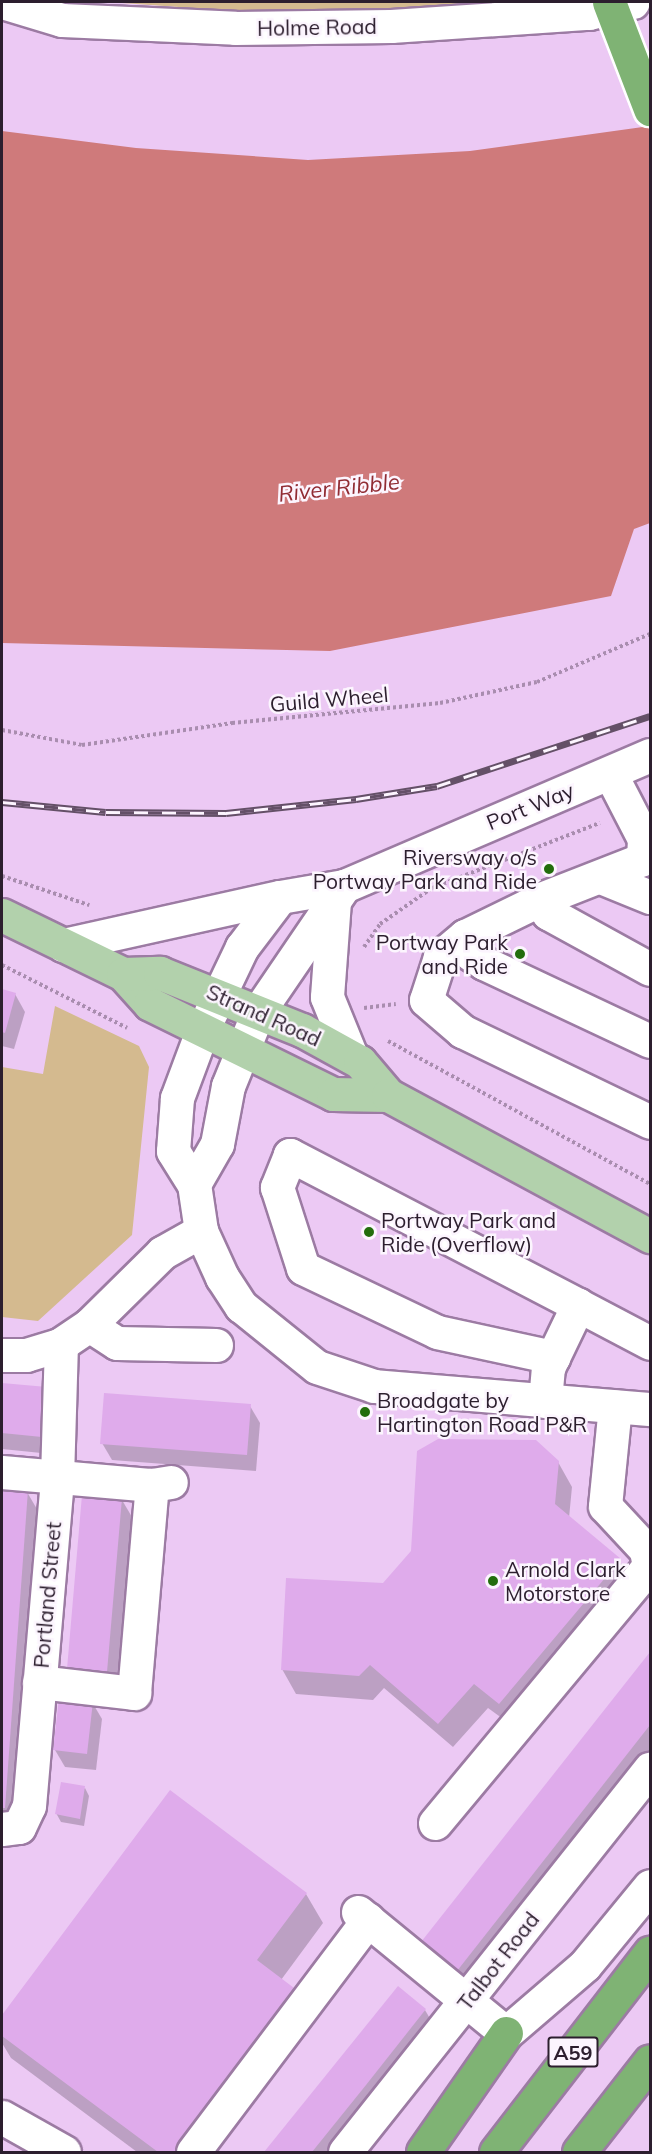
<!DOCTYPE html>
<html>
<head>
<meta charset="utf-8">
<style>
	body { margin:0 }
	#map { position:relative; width:652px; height:2154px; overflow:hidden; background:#ecc9f4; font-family:Mulish,sans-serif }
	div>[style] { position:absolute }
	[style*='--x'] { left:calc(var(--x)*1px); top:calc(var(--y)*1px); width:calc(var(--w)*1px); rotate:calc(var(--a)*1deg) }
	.green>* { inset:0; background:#d4ba8f }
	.water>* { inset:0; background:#cf7a7b }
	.shadow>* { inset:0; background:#0003 }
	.building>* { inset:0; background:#dfabeb }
	.path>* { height:4px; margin-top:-2px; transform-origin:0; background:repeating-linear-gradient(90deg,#a98daf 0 3px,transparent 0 6px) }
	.roads { filter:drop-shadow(2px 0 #9c7ba3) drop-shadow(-2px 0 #9c7ba3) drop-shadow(0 2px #9c7ba3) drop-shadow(0 -2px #9c7ba3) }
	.minor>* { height:33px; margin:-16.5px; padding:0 16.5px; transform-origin:16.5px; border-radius:16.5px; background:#fff }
	.major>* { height:33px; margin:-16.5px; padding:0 16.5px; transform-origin:16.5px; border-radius:16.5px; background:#b2d1ac }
	.highway>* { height:33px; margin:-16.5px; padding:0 16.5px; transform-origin:16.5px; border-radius:16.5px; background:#7fb374 }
	.rail>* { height:7px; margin-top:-3.5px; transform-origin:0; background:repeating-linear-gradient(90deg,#fcf5fe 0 14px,#645067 0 28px); box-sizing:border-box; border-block:2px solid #645067 }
	.bridges { filter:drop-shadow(2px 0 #fff) drop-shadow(-2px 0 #fff) drop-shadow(0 2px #fff) drop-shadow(0 -2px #fff) }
	.highway-bridge>* { height:33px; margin:-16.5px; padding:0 16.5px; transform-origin:16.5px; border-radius:16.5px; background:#7fb374 }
	.dots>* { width:16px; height:16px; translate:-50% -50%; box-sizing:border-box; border:3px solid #fcf5fe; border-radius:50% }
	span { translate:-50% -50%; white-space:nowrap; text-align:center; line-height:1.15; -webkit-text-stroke:5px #fcf5fe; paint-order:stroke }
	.shield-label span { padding:2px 4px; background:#fcf5fe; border:2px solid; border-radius:4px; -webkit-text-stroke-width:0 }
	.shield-label { font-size:20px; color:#2c1e2e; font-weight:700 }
	.street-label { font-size:21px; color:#2c1e2e }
	.poi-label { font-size:21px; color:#2c1e2e }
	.right { translate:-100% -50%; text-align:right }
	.left { translate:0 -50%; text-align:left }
	.water-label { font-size:22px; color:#912c34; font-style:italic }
	.frame { position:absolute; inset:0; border:3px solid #2c1e2e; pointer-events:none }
</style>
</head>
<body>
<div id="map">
	<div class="green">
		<i style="clip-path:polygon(108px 2px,571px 2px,291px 15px)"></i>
		<i style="clip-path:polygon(55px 1006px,139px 1046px,149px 1067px,132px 1235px,38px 1321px,2px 1317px,2px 1067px,43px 1074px)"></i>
	</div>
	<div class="water">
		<i style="clip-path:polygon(650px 126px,650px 523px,634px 529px,611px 596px,330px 651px,2px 643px,2px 131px,136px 148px,308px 160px,470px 151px)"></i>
	</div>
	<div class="shadow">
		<i style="clip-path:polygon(2px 990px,15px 994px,25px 1012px,14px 1049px,2px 1046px)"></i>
		<i style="clip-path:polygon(2px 1384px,46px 1389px,51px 1454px,2px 1449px)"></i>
		<i style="clip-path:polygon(250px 1406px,260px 1423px,256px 1471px,112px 1460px,102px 1443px)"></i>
		<i style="clip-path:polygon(558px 1462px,572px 1487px,569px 1518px,619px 1560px,633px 1585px,514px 1727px,488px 1708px,453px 1747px,384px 1688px,373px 1700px,296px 1694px,282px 1669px,384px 1585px)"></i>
		<i style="clip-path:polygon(2px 1490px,27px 1492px,41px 1516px,18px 1832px,2px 1830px)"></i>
		<i style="clip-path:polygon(122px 1500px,132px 1517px,116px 1689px,68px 1668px)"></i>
		<i style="clip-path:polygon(650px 1654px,650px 1755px,468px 1987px,433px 1960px,423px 1942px)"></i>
		<i style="clip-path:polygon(92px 1702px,102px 1719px,96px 1770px,65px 1767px,55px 1750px)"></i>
		<i style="clip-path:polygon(85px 1788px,89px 1796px,84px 1826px,61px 1822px,56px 1813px)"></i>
		<i style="clip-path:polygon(170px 1792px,306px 1894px,323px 1923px,281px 1980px,297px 1992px,314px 2022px,217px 2152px,137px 2152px,11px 2058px,2px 2043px,2px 2018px)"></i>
		<i style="clip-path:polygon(398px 1988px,425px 2010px,435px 2027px,335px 2152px,269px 2152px)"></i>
	</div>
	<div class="building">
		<i style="clip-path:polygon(2px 989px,16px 993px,5px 1033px,2px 1032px)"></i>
		<i style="clip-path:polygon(2px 1383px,47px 1387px,42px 1437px,2px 1433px)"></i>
		<i style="clip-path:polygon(104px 1393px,251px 1404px,247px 1455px,100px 1444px)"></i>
		<i style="clip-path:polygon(438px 1439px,536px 1440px,559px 1461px,555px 1504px,621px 1559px,499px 1704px,474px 1684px,438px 1724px,370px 1665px,359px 1676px,281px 1670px,286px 1578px,383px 1583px,411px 1551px,417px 1451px)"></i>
		<i style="clip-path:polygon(2px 1489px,28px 1490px,5px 1808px,2px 1808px)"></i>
		<i style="clip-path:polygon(82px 1495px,122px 1498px,107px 1672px,67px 1669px)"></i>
		<i style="clip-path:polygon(650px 1652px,650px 1725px,457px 1971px,421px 1942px)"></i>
		<i style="clip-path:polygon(59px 1698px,93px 1701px,87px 1754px,53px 1750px)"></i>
		<i style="clip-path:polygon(61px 1782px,85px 1786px,80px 1819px,55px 1814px)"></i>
		<i style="clip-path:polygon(170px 1790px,307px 1893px,257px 1960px,298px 1991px,178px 2152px,158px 2152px,2px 2036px,2px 2015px)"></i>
		<i style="clip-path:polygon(398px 1986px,426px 2009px,366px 2085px,312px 2152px,264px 2152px)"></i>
	</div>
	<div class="path">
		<i style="--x:2;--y:730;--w:81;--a:10.6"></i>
		<i style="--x:82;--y:745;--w:152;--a:-8.3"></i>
		<i style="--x:232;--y:723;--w:209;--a:-5.5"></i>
		<i style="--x:440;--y:703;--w:99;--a:-12.2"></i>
		<i style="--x:537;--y:682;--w:123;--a:-23"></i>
		<i style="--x:2;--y:876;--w:92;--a:18.4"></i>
		<i style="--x:364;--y:947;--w:28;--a:-55"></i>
		<i style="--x:380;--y:924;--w:63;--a:-34.7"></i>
		<i style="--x:432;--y:888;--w:180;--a:-21.2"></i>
		<i style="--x:2;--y:965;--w:140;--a:26.7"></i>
		<i style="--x:364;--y:1008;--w:32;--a:-7"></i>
		<i style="--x:388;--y:1041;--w:298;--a:28.6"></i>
	</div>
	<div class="roads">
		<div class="minor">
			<i style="--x:2;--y:2;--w:63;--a:16.7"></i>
			<i style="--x:62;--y:20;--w:173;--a:2.6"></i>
			<i style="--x:235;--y:28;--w:156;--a:-0.7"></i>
			<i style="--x:391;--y:26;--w:198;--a:-3.8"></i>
			<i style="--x:589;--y:13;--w:45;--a:-14"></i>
			<i style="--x:650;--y:755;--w:333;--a:156.8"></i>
			<i style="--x:344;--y:886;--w:65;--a:170.2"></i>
			<i style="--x:280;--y:897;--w:63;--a:127.2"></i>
			<i style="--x:242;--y:947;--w:93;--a:115.5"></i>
			<i style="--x:202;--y:1031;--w:72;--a:110.5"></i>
			<i style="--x:177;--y:1098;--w:53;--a:94.3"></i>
			<i style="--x:173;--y:1151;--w:39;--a:58"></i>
			<i style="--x:194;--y:1184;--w:48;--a:81.5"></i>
			<i style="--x:201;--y:1231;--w:51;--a:65.5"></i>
			<i style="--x:222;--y:1277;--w:35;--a:57"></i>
			<i style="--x:241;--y:1306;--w:97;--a:38.8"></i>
			<i style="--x:317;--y:1367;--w:60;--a:18.4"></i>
			<i style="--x:374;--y:1386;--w:277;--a:4.8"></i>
			<i style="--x:610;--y:773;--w:74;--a:62.7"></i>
			<i style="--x:644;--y:839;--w:20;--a:93"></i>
			<i style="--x:643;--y:859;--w:110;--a:158.6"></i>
			<i style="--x:541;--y:899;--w:16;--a:63"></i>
			<i style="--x:548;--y:913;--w:116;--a:28.8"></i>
			<i style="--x:603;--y:878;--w:51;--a:22"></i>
			<i style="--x:541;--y:899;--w:85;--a:154"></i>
			<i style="--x:465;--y:936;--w:33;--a:140"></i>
			<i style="--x:440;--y:957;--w:45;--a:108"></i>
			<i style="--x:426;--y:1000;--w:48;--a:40.7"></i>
			<i style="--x:462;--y:1031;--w:209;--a:25.8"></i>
			<i style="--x:334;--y:901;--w:96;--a:94.2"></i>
			<i style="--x:327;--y:997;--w:64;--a:67.9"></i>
			<i style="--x:465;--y:936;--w:19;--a:72"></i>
			<i style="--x:471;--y:954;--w:16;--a:35"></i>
			<i style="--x:484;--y:963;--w:183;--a:25.2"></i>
			<i style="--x:63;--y:945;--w:222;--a:-12.5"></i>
			<i style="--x:194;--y:1184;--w:46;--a:-60.1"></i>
			<i style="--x:217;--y:1144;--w:59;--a:-79.3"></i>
			<i style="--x:228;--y:1086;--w:80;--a:-67.9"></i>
			<i style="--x:258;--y:1012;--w:153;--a:-55.7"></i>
			<i style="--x:578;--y:1305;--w:81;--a:27.8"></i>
			<i style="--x:89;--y:1325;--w:33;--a:33"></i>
			<i style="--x:117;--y:1343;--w:99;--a:1.2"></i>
			<i style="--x:2;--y:1355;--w:24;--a:0"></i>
			<i style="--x:26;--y:1355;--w:37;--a:-17"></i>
			<i style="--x:61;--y:1344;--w:34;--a:-34"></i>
			<i style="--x:89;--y:1325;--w:103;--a:-44.6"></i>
			<i style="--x:162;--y:1253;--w:45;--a:-29.4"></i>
			<i style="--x:545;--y:1401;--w:33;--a:-85"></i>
			<i style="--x:548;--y:1368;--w:12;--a:-66"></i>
			<i style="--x:553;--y:1357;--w:58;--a:-64.3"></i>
			<i style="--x:578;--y:1305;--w:325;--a:-152.5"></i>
			<i style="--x:290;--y:1155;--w:35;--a:112"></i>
			<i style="--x:277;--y:1187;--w:85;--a:72.2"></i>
			<i style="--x:303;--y:1268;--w:148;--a:25.5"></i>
			<i style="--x:437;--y:1332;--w:119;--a:12.2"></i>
			<i style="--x:2;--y:1472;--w:151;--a:5"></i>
			<i style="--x:152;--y:1485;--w:19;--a:-9"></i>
			<i style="--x:39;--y:1682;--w:96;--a:6.6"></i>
			<i style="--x:134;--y:1693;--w:209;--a:-85.1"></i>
			<i style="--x:435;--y:1823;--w:334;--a:-50.2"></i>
			<i style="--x:649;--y:1566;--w:16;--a:-101"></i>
			<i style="--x:646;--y:1550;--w:60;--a:-133"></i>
			<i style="--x:605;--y:1506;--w:100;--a:-84.3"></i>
			<i style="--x:2;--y:1829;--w:17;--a:-7"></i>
			<i style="--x:19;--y:1827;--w:23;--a:-65"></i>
			<i style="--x:29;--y:1806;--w:329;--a:-85.1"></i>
			<i style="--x:57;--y:1478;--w:134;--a:-88.3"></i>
			<i style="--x:358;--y:1912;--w:191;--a:39.3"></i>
			<i style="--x:506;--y:2033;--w:104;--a:-40.7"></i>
			<i style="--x:585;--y:1965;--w:102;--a:-50.6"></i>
			<i style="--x:2;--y:2117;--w:71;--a:29.4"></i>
			<i style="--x:193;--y:2152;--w:291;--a:-53"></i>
			<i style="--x:345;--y:2152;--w:490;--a:-51.5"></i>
		</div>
		<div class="major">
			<i style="--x:2;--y:915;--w:135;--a:26"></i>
			<i style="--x:123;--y:974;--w:40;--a:48"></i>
			<i style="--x:150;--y:1004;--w:204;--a:26.2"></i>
			<i style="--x:333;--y:1094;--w:55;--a:1"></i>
			<i style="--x:123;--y:974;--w:37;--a:-2"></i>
			<i style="--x:160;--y:973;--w:153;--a:21.9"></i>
			<i style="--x:302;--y:1030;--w:66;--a:28.9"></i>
			<i style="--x:360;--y:1062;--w:43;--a:49.7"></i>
			<i style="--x:388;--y:1095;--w:298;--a:28.3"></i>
		</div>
		<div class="highway">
			<i style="--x:423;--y:2152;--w:145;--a:-55.1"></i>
			<i style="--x:496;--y:2152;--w:252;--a:-52.3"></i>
			<i style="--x:579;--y:2152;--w:115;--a:-52"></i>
		</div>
	</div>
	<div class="rail">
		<i style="--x:2;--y:802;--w:104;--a:5.5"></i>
		<i style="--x:106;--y:812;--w:120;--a:0.5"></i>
		<i style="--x:226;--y:813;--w:131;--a:-6.1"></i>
		<i style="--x:356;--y:799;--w:82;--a:-9.1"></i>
		<i style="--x:437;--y:786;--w:224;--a:-18.2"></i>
	</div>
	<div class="bridges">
		<div class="highway-bridge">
			<i style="--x:609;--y:2;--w:115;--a:69"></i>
		</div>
	</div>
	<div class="dots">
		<i style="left:549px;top:869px;background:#236d0d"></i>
		<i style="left:520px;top:954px;background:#236d0d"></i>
		<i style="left:369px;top:1232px;background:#236d0d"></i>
		<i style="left:365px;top:1412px;background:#236d0d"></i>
		<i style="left:493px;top:1581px;background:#236d0d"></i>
	</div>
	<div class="shield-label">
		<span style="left:573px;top:2052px">A59</span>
	</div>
	<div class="street-label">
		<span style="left:317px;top:27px;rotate:-1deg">Holme Road</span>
		<span style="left:329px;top:699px;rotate:-5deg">Guild Wheel</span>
		<span style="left:530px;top:806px;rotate:-22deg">Port Way</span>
		<span style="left:264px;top:1015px;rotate:24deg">Strand Road</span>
		<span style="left:47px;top:1595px;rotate:-85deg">Portland Street</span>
		<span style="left:498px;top:1961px;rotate:-52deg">Talbot Road</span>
	</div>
	<div class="poi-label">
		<span class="right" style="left:537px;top:869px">Riversway o/s<br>Portway Park and Ride</span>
		<span class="right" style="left:508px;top:954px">Portway Park<br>and Ride</span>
		<span class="left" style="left:381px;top:1232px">Portway Park and<br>Ride (Overflow)</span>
		<span class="left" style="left:377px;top:1412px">Broadgate by<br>Hartington Road P&amp;R</span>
		<span class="left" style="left:505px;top:1581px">Arnold Clark<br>Motorstore</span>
	</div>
	<div class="water-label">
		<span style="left:339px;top:488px;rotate:-6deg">River Ribble</span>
	</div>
	<div class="frame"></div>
</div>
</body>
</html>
